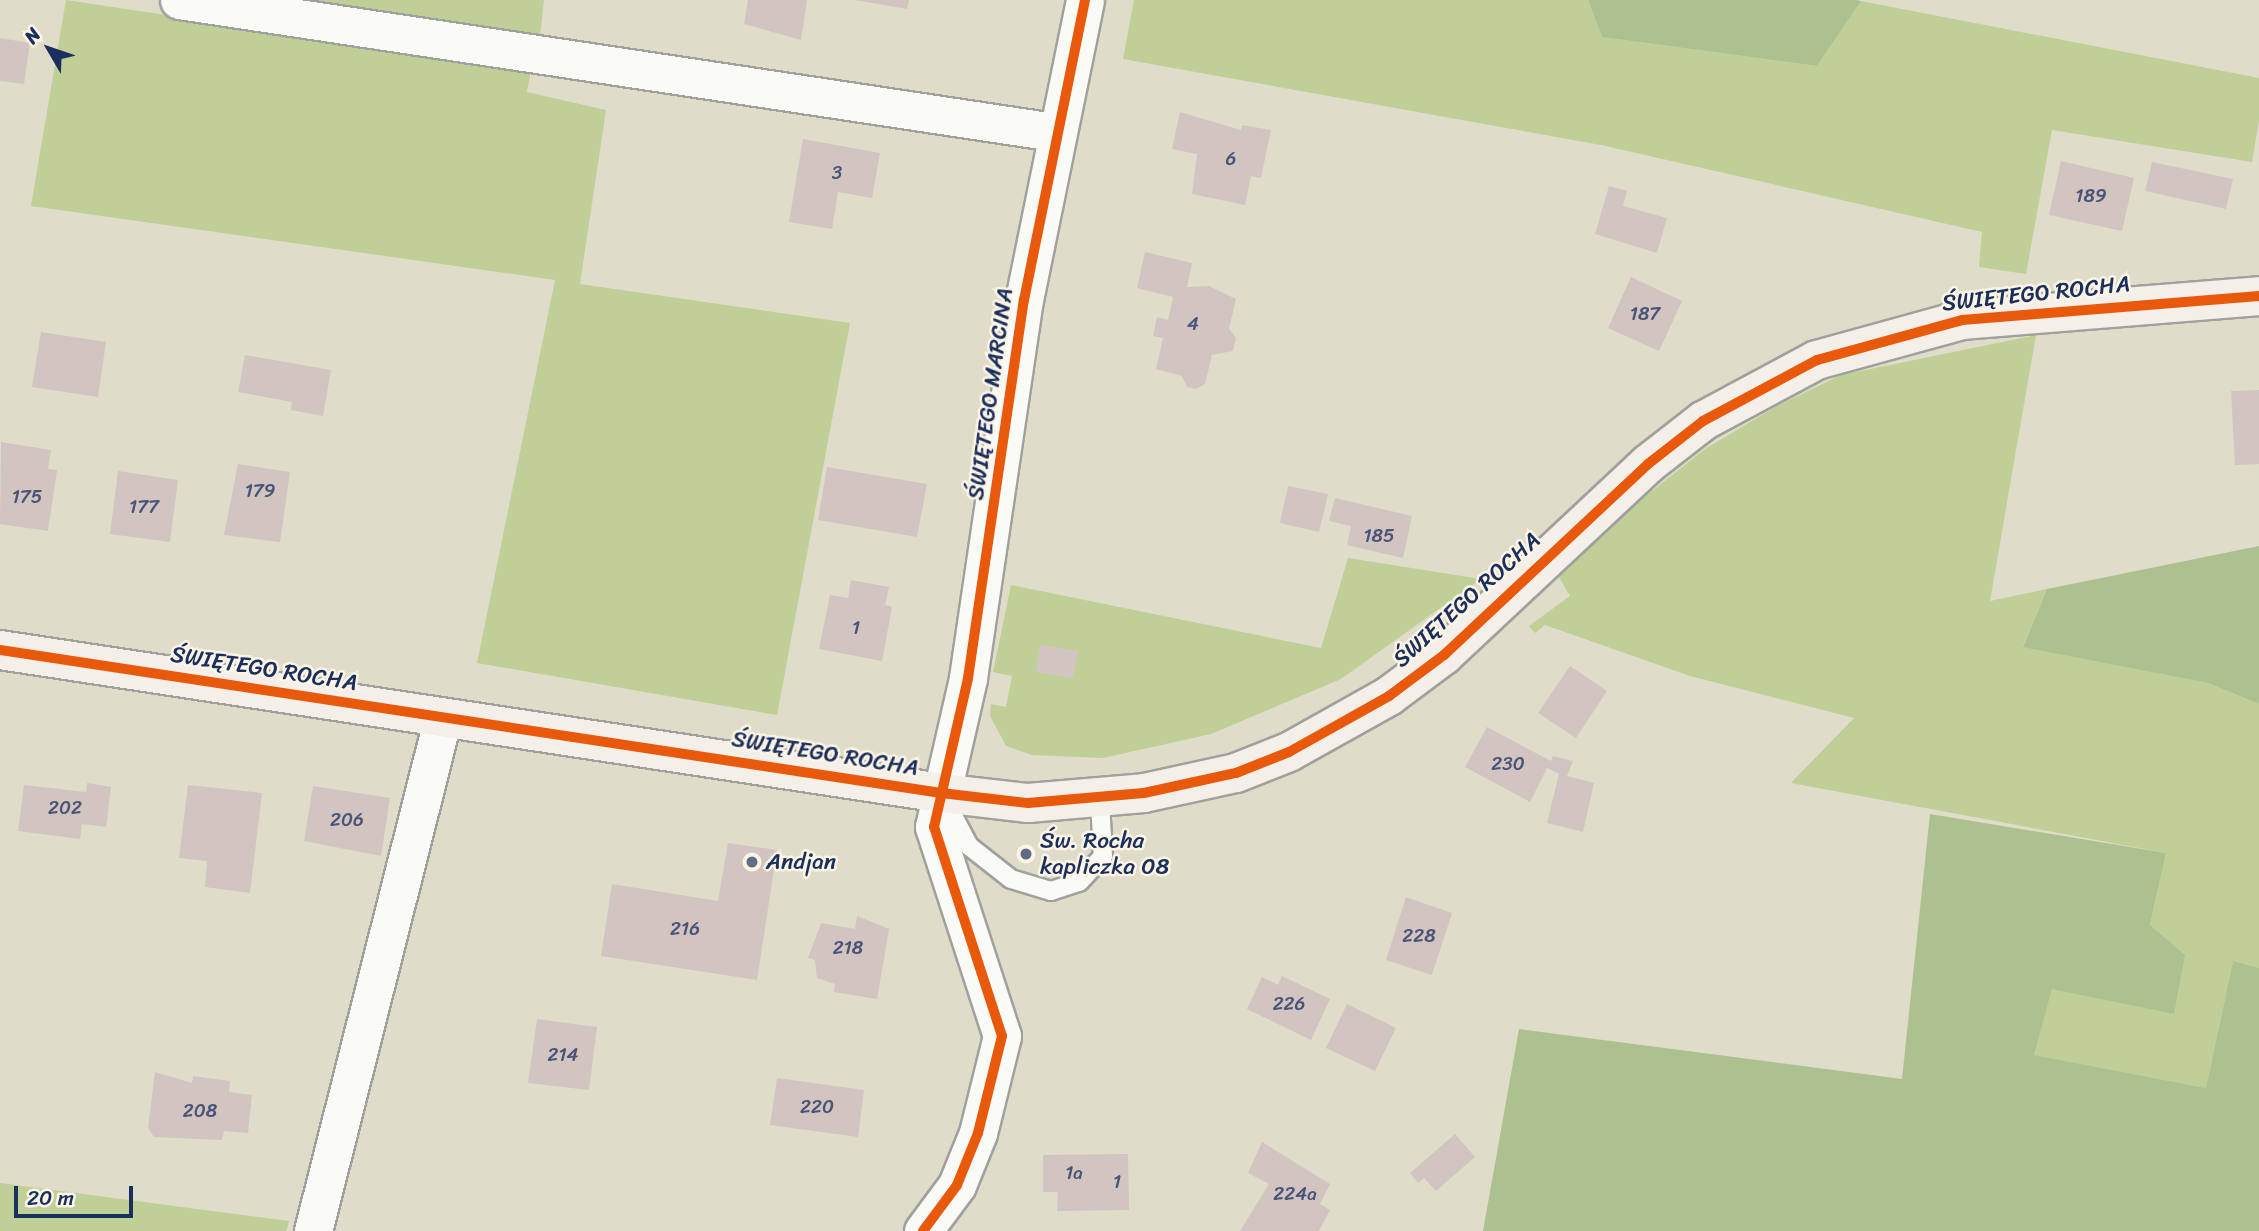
<!DOCTYPE html>
<html>
<head>
<meta charset="utf-8">
<style>
	body { margin:0 }
	#map { position:relative; width:2259px; height:1231px; overflow:hidden; background:#e0dcca; font-family:Sriracha,sans-serif }
	div>[style] { position:absolute }
	[style*='--x'] { left:calc(var(--x)*1px); top:calc(var(--y)*1px); width:calc(var(--w)*1px); rotate:calc(var(--a)*1deg) }
	.green>* { inset:0; background:#bfcf97 }
	.forest>* { inset:0; background:#adc090 }
	.building>* { inset:0; background:#d2c4c1 }
	.roads { filter:drop-shadow(2px 0 #a0a19c) drop-shadow(-2px 0 #a0a19c) drop-shadow(0 2px #a0a19c) drop-shadow(0 -2px #a0a19c) }
	.lane>* { height:18px; margin:-9px; padding:0 9px; transform-origin:9px; border-radius:9px; background:#fafaf7 }
	.street>* { height:37px; margin:-18.5px; padding:0 18.5px; transform-origin:18.5px; border-radius:18.5px; background:#fafaf7 }
	.secondary>* { height:38px; margin:-19px; padding:0 19px; transform-origin:19px; border-radius:19px; background:#f4f0e9 }
	.cycleway>* { height:10px; margin:-5px; padding:0 5px; transform-origin:5px; border-radius:5px; background:#e8590c }
	.dots>* { width:19px; height:19px; translate:-50% -50%; box-sizing:border-box; border:4px solid #fcf5e5; border-radius:50% }
	span { translate:-50% -50%; white-space:nowrap; text-align:center; line-height:1.15; -webkit-text-stroke:5px #fcf5e5; paint-order:stroke }
	.number-label { font-size:19px; color:#495477 }
	.number-label span { -webkit-text-stroke-width:0 }
	.street-label { font-size:23px; color:#1b2f5e }
	.poi-label { font-size:23px; color:#1b2f5e }
	.left { translate:0 -50%; text-align:left }
	.north { position:absolute; left:14px; top:14px; width:70px; height:70px; -webkit-text-stroke:5px #fcf5e5; paint-order:stroke; rotate:309deg; font-size:19px; font-weight:700; line-height:28px; text-align:center; color:#1b2f5e }
	.north::after { content:''; display:block; margin:auto; width:24px; height:32px; background:#1b2f5e; clip-path:polygon(50% 0,100% 100%,50% 72%,0 100%) }
	.scale { position:absolute; left:14px; top:1186px; width:119px; height:32px; box-sizing:border-box; border:4px solid #1b2f5e; border-top:0; padding-left:9px; font-size:21px; line-height:24px; white-space:nowrap; color:#1b2f5e; -webkit-text-stroke:5px #fcf5e5; paint-order:stroke }
</style>
</head>
<body>
<div id="map">
	<div class="green">
		<i style="clip-path:polygon(66px 0,531px 70px,527px 92px,606px 110px,580px 284px,850px 323px,777px 715px,477px 663px,555px 280px,31px 206px)"></i>
		<i style="clip-path:polygon(302px 0,544px 0,540px 37px)"></i>
		<i style="clip-path:polygon(1134px 0,1588px 0,1602px 37px,1817px 66px,1861px 1px,2259px 78px,2259px 120px,2252px 162px,2052px 130px,2026px 274px,1979px 267px,1982px 232px,1601px 145px,1123px 59px)"></i>
		<i style="clip-path:polygon(2036px 335px,1990px 601px,2047px 589px,2023px 646px,2208px 683px,2259px 704px,2259px 968px,2233px 961px,2206px 1088px,2033px 1055px,2052px 989px,2185px 955px,2150px 926px,2166px 853px,1791px 783px,1854px 718px,1690px 676px,1545px 625px,1535px 633px,1529px 626px,1570px 596px,1559px 577px,1618px 518px,1705px 449px,1777px 406px,1841px 375px)"></i>
		<i style="clip-path:polygon(1348px 558px,1481px 579px,1341px 679px,1211px 734px,1103px 758px,1032px 755px,1006px 746px,990px 716px,991px 704px,1006px 707px,1012px 676px,993px 672px,1011px 585px,1321px 648px)"></i>
		<i style="clip-path:polygon(0 1183px,289px 1221px,286px 1231px,0 1231px)"></i>
	</div>
	<div class="forest">
		<i style="clip-path:polygon(1588px 0,1856px 0,1861px 1px,1817px 66px,1602px 37px)"></i>
		<i style="clip-path:polygon(2259px 546px,2259px 704px,2208px 683px,2023px 647px,2047px 589px)"></i>
		<i style="clip-path:polygon(1930px 814px,2166px 853px,2150px 925px,2185px 955px,2174px 1014px,2052px 989px,2034px 1055px,2206px 1088px,2233px 961px,2259px 968px,2259px 1231px,1483px 1231px,1519px 1029px,1902px 1079px)"></i>
	</div>
	<div class="building">
		<i style="clip-path:polygon(748px 0,807px 0,801px 40px,744px 24px)"></i>
		<i style="clip-path:polygon(855px 0,909px 0,907px 9px)"></i>
		<i style="clip-path:polygon(0 38px,30px 43px,24px 84px,0 81px)"></i>
		<i style="clip-path:polygon(1180px 112px,1241px 130px,1242px 125px,1271px 130px,1261px 178px,1251px 176px,1245px 205px,1192px 194px,1197px 154px,1172px 149px)"></i>
		<i style="clip-path:polygon(803px 139px,880px 153px,872px 198px,838px 192px,832px 229px,789px 222px)"></i>
		<i style="clip-path:polygon(2061px 161px,2134px 178px,2122px 231px,2049px 215px)"></i>
		<i style="clip-path:polygon(2152px 162px,2233px 179px,2226px 209px,2145px 191px)"></i>
		<i style="clip-path:polygon(1609px 186px,1627px 191px,1623px 206px,1667px 218px,1657px 253px,1595px 234px)"></i>
		<i style="clip-path:polygon(1145px 252px,1192px 263px,1187px 287px,1209px 286px,1236px 299px,1229px 329px,1236px 338px,1233px 351px,1212px 355px,1205px 384px,1196px 389px,1187px 387px,1182px 376px,1156px 369px,1163px 338px,1153px 336px,1157px 317px,1168px 320px,1173px 297px,1137px 288px)"></i>
		<i style="clip-path:polygon(1631px 277px,1682px 301px,1659px 351px,1608px 328px)"></i>
		<i style="clip-path:polygon(41px 332px,106px 342px,98px 397px,32px 387px)"></i>
		<i style="clip-path:polygon(245px 355px,331px 370px,323px 416px,291px 410px,292px 402px,238px 392px)"></i>
		<i style="clip-path:polygon(2259px 390px,2259px 464px,2235px 465px,2231px 391px)"></i>
		<i style="clip-path:polygon(1px 442px,51px 450px,48px 469px,57px 470px,48px 531px,0 524px)"></i>
		<i style="clip-path:polygon(238px 464px,290px 472px,280px 542px,224px 535px)"></i>
		<i style="clip-path:polygon(827px 467px,927px 484px,917px 537px,818px 520px)"></i>
		<i style="clip-path:polygon(118px 471px,178px 480px,170px 542px,110px 534px)"></i>
		<i style="clip-path:polygon(1288px 486px,1328px 494px,1319px 532px,1280px 523px)"></i>
		<i style="clip-path:polygon(1335px 498px,1412px 516px,1403px 558px,1347px 545px,1351px 526px,1329px 521px)"></i>
		<i style="clip-path:polygon(851px 580px,889px 587px,885px 605px,892px 607px,882px 661px,819px 649px,830px 595px,848px 598px)"></i>
		<i style="clip-path:polygon(1040px 645px,1078px 651px,1073px 678px,1036px 672px)"></i>
		<i style="clip-path:polygon(1570px 666px,1607px 691px,1576px 738px,1538px 713px)"></i>
		<i style="clip-path:polygon(1487px 727px,1551px 761px,1553px 756px,1573px 761px,1567px 776px,1594px 783px,1583px 832px,1547px 823px,1559px 774px,1547px 768px,1530px 802px,1465px 767px)"></i>
		<i style="clip-path:polygon(87px 783px,111px 787px,106px 827px,82px 824px,80px 839px,18px 831px,24px 785px,86px 792px)"></i>
		<i style="clip-path:polygon(188px 785px,262px 793px,250px 893px,205px 887px,207px 861px,179px 858px)"></i>
		<i style="clip-path:polygon(313px 786px,390px 798px,381px 856px,304px 841px)"></i>
		<i style="clip-path:polygon(728px 843px,777px 850px,757px 980px,601px 956px,612px 884px,718px 901px)"></i>
		<i style="clip-path:polygon(1406px 897px,1452px 913px,1432px 975px,1386px 960px)"></i>
		<i style="clip-path:polygon(857px 916px,889px 929px,877px 999px,834px 992px,835px 984px,817px 978px,815px 960px,808px 958px,821px 923px,855px 929px)"></i>
		<i style="clip-path:polygon(1282px 976px,1330px 999px,1311px 1040px,1247px 1009px,1262px 977px,1278px 985px)"></i>
		<i style="clip-path:polygon(1347px 1004px,1396px 1028px,1375px 1071px,1326px 1048px)"></i>
		<i style="clip-path:polygon(537px 1019px,597px 1027px,589px 1090px,528px 1083px)"></i>
		<i style="clip-path:polygon(155px 1072px,192px 1083px,193px 1076px,230px 1081px,229px 1092px,252px 1095px,248px 1133px,224px 1131px,222px 1140px,154px 1137px,148px 1128px)"></i>
		<i style="clip-path:polygon(777px 1078px,864px 1090px,858px 1137px,770px 1125px)"></i>
		<i style="clip-path:polygon(1455px 1134px,1475px 1157px,1436px 1191px,1424px 1178px,1418px 1183px,1410px 1173px)"></i>
		<i style="clip-path:polygon(1262px 1142px,1330px 1184px,1320px 1204px,1330px 1210px,1319px 1231px,1240px 1231px,1269px 1184px,1248px 1173px)"></i>
		<i style="clip-path:polygon(1128px 1154px,1129px 1210px,1057px 1211px,1058px 1192px,1043px 1192px,1043px 1155px)"></i>
	</div>
	<div class="roads">
		<div class="lane">
			<i style="--x:944;--y:799;--w:53;--a:62"></i>
			<i style="--x:969;--y:846;--w:53;--a:38.2"></i>
			<i style="--x:1011;--y:879;--w:42;--a:16.7"></i>
			<i style="--x:1051;--y:891;--w:29;--a:-18"></i>
			<i style="--x:1079;--y:882;--w:35;--a:-47"></i>
			<i style="--x:1103;--y:856;--w:56;--a:-93.1"></i>
		</div>
		<div class="street">
			<i style="--x:179;--y:0;--w:885;--a:8.58"></i>
			<i style="--x:313;--y:1231;--w:530;--a:-75.81"></i>
			<i style="--x:923;--y:1231;--w:57;--a:-53.5"></i>
			<i style="--x:957;--y:1185;--w:56;--a:-68"></i>
			<i style="--x:978;--y:1133;--w:100;--a:-76.1"></i>
			<i style="--x:1002;--y:1036;--w:220;--a:-108"></i>
			<i style="--x:934;--y:827;--w:153;--a:-77.1"></i>
			<i style="--x:968;--y:678;--w:382;--a:-81.6"></i>
			<i style="--x:1024;--y:300;--w:306;--a:-78.5"></i>
		</div>
		<div class="secondary">
			<i style="--x:0;--y:650;--w:952;--a:8.64"></i>
			<i style="--x:941;--y:793;--w:88;--a:6.6"></i>
			<i style="--x:1028;--y:803;--w:116;--a:-4.9"></i>
			<i style="--x:1144;--y:793;--w:94;--a:-12.3"></i>
			<i style="--x:1236;--y:773;--w:57;--a:-21.6"></i>
			<i style="--x:1289;--y:752;--w:115;--a:-29.2"></i>
			<i style="--x:1389;--y:696;--w:69;--a:-36.7"></i>
			<i style="--x:1444;--y:655;--w:279;--a:-43.1"></i>
			<i style="--x:1648;--y:464;--w:70;--a:-38"></i>
			<i style="--x:1703;--y:421;--w:129;--a:-28.2"></i>
			<i style="--x:1817;--y:360;--w:150;--a:-15.4"></i>
			<i style="--x:1962;--y:320;--w:298;--a:-4.6"></i>
		</div>
	</div>
	<div class="cycleway">
		<i style="--x:0;--y:650;--w:952;--a:8.64"></i>
		<i style="--x:941;--y:793;--w:88;--a:6.6"></i>
		<i style="--x:1028;--y:803;--w:116;--a:-4.9"></i>
		<i style="--x:1144;--y:793;--w:94;--a:-12.3"></i>
		<i style="--x:1236;--y:773;--w:57;--a:-21.6"></i>
		<i style="--x:1289;--y:752;--w:115;--a:-29.2"></i>
		<i style="--x:1389;--y:696;--w:69;--a:-36.7"></i>
		<i style="--x:1444;--y:655;--w:279;--a:-43.1"></i>
		<i style="--x:1648;--y:464;--w:70;--a:-38"></i>
		<i style="--x:1703;--y:421;--w:129;--a:-28.2"></i>
		<i style="--x:1817;--y:360;--w:150;--a:-15.4"></i>
		<i style="--x:1962;--y:320;--w:298;--a:-4.6"></i>
		<i style="--x:923;--y:1231;--w:57;--a:-53.5"></i>
		<i style="--x:957;--y:1185;--w:56;--a:-68"></i>
		<i style="--x:978;--y:1133;--w:100;--a:-76.1"></i>
		<i style="--x:1002;--y:1036;--w:220;--a:-108"></i>
		<i style="--x:934;--y:827;--w:153;--a:-77.1"></i>
		<i style="--x:968;--y:678;--w:382;--a:-81.6"></i>
		<i style="--x:1024;--y:300;--w:306;--a:-78.5"></i>
	</div>
	<div class="dots">
		<i style="left:1026px;top:854px;background:#606c84"></i>
		<i style="left:752px;top:862px;background:#606c84"></i>
	</div>
	<div class="number-label">
		<span style="left:1231px;top:159px">6</span>
		<span style="left:837px;top:173px">3</span>
		<span style="left:2091px;top:196px">189</span>
		<span style="left:1645px;top:314px">187</span>
		<span style="left:1193px;top:324px">4</span>
		<span style="left:260px;top:491px">179</span>
		<span style="left:27px;top:497px">175</span>
		<span style="left:144px;top:507px">177</span>
		<span style="left:1379px;top:536px">185</span>
		<span style="left:856px;top:628px">1</span>
		<span style="left:1508px;top:764px">230</span>
		<span style="left:65px;top:808px">202</span>
		<span style="left:347px;top:820px">206</span>
		<span style="left:685px;top:929px">216</span>
		<span style="left:1419px;top:936px">228</span>
		<span style="left:848px;top:948px">218</span>
		<span style="left:1289px;top:1004px">226</span>
		<span style="left:563px;top:1055px">214</span>
		<span style="left:817px;top:1107px">220</span>
		<span style="left:200px;top:1111px">208</span>
		<span style="left:1074px;top:1173px">1a</span>
		<span style="left:1117px;top:1182px">1</span>
		<span style="left:1295px;top:1194px">224a</span>
	</div>
	<div class="street-label">
		<span style="left:2036px;top:294px;rotate:-6deg">ŚWIĘTEGO ROCHA</span>
		<span style="left:991px;top:394px;rotate:-82deg">ŚWIĘTEGO MARCINA</span>
		<span style="left:1467px;top:600px;rotate:-42deg">ŚWIĘTEGO ROCHA</span>
		<span style="left:264px;top:669px;rotate:9deg">ŚWIĘTEGO ROCHA</span>
		<span style="left:825px;top:754px;rotate:9deg">ŚWIĘTEGO ROCHA</span>
	</div>
	<div class="poi-label">
		<span class="left" style="left:1040px;top:854px">Św. Rocha<br>kapliczka 08</span>
		<span class="left" style="left:766px;top:862px">Andjan</span>
	</div>
	<div class="north">N</div>
	<div class="scale">20 m</div>
</div>
</body>
</html>
